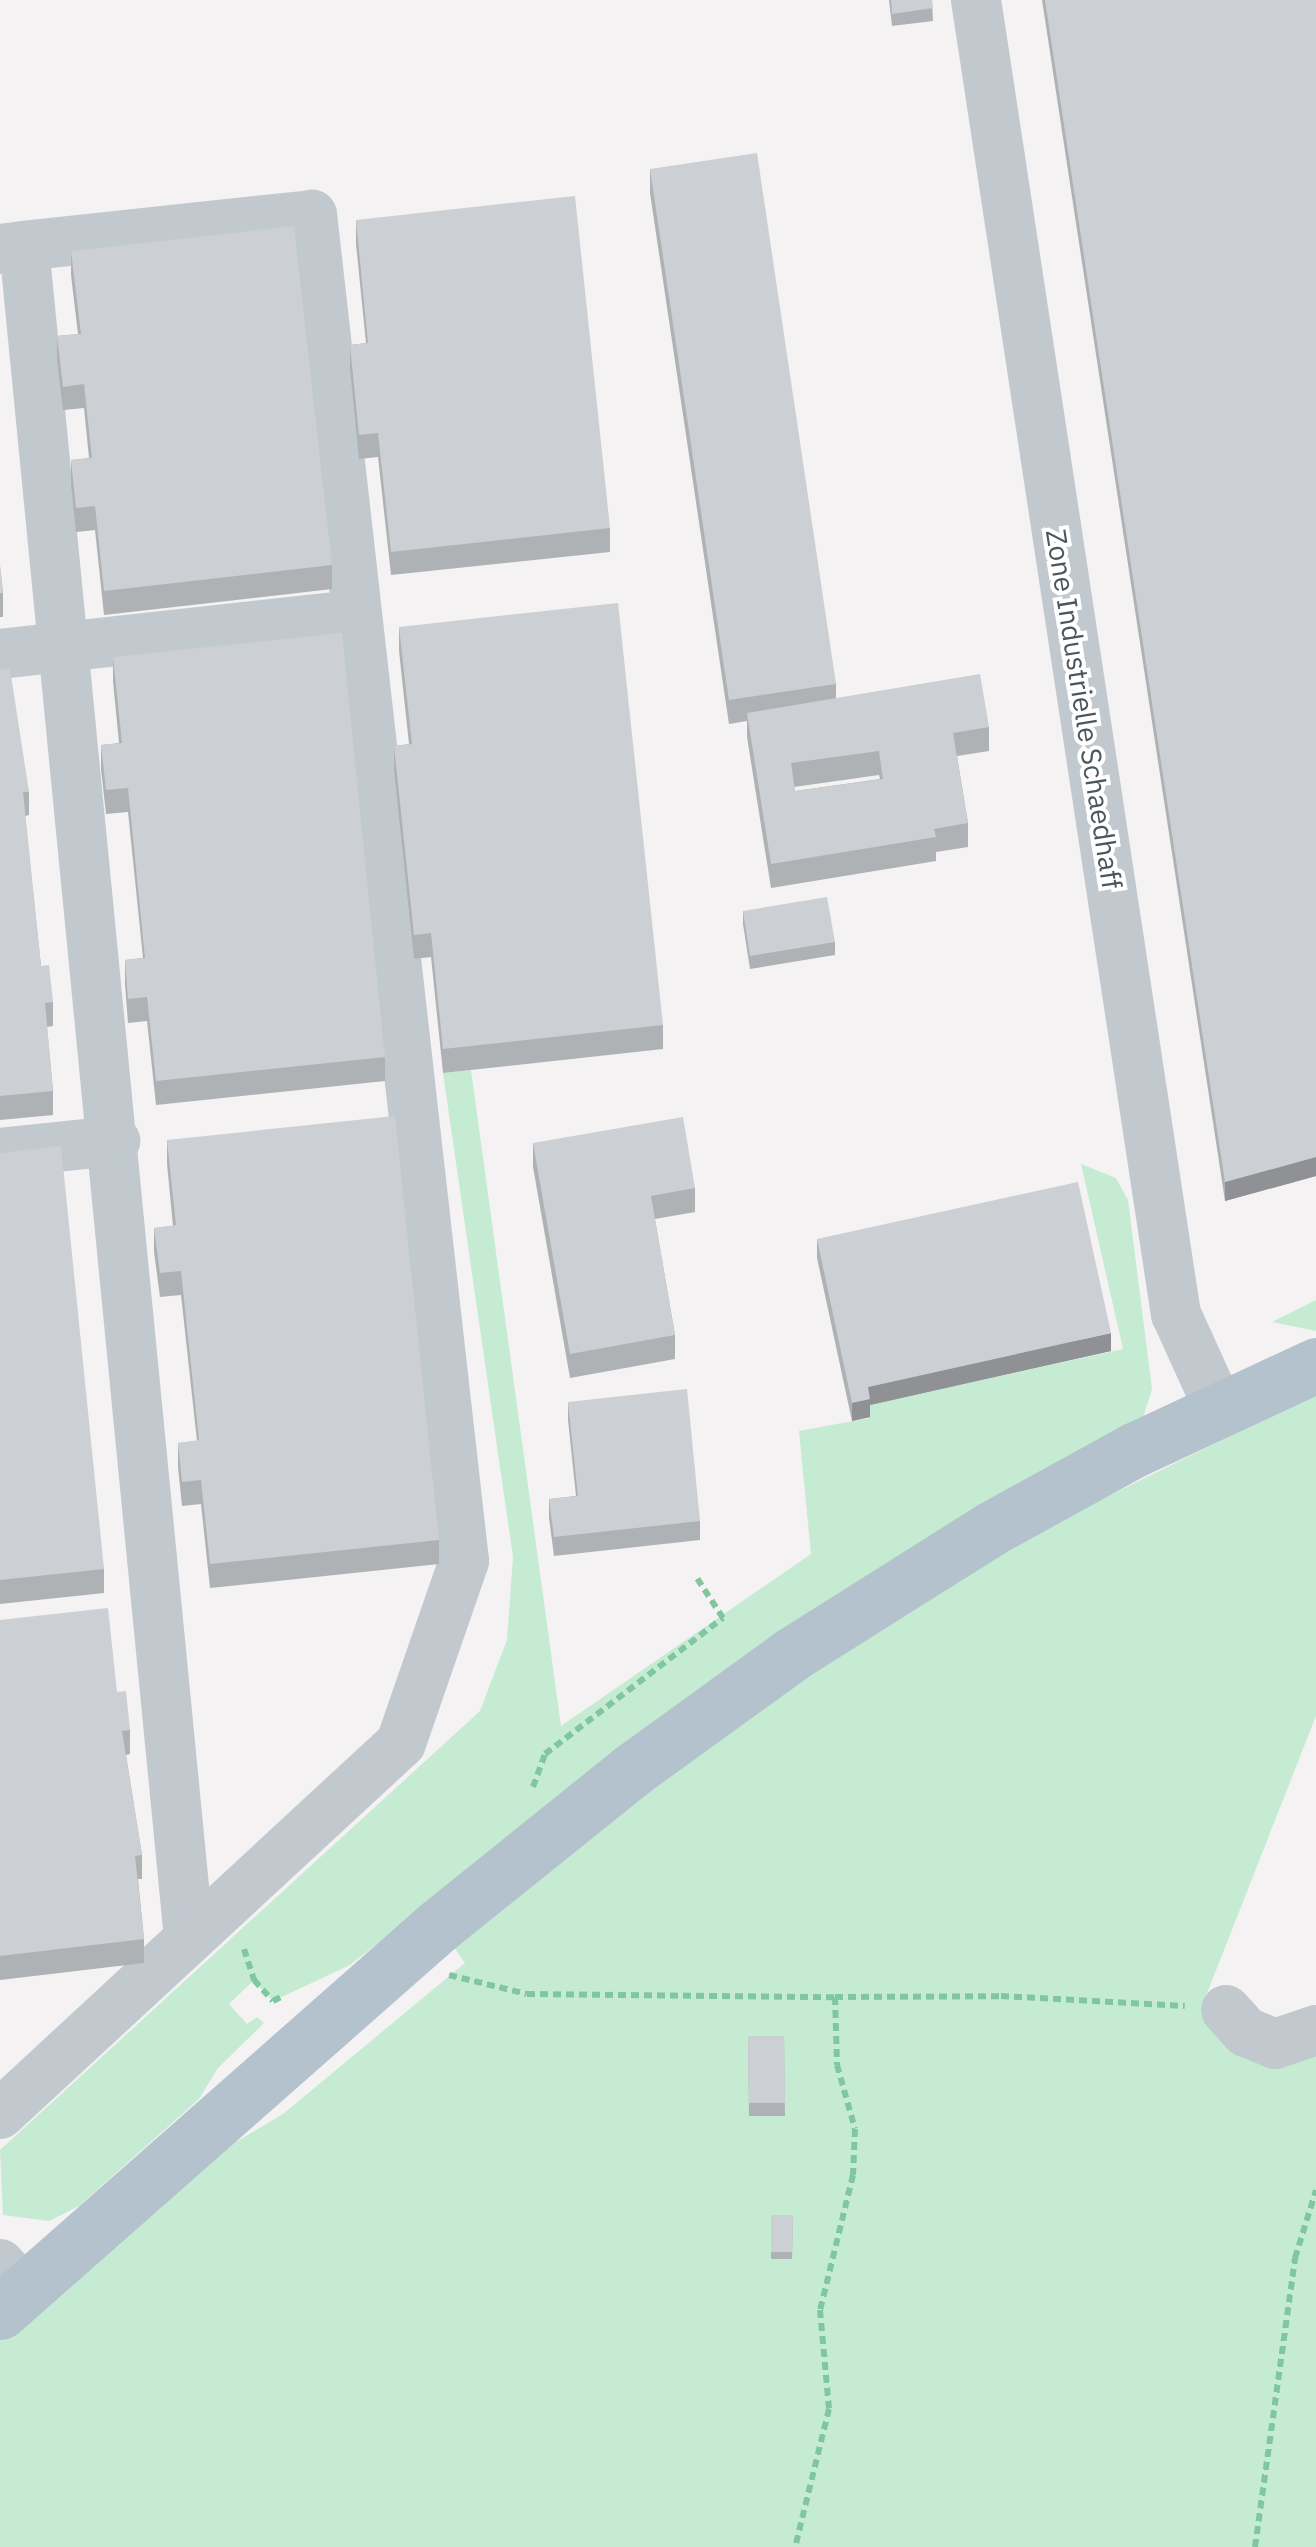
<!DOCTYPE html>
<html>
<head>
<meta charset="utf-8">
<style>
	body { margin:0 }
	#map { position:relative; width:1316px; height:2547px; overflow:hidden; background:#f4f2f2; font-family:"IBM Plex Sans",sans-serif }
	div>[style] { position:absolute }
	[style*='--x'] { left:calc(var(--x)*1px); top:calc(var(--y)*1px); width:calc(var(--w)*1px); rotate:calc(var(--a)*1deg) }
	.green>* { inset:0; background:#c5ecd2 }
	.path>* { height:6px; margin-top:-3px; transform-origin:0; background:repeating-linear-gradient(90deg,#80c79f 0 8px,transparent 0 13px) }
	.minor>* { height:50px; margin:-25px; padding:0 25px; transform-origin:25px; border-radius:25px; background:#c1c9cf }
	.major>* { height:55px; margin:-27.5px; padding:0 27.5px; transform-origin:27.5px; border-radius:27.5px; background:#b4c2cd }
	.wall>* { inset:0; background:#afb2b5 }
	.shaded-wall>* { inset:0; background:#8f9194 }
	.building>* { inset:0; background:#cccfd3 }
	span { translate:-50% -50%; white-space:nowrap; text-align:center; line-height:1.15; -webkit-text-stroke:8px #fff; paint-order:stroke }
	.street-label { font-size:28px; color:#4b565d }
</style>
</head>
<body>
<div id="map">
	<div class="green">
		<i style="clip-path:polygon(471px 1070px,561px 1726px,811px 1554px,799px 1431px,869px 1418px,868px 1405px,1123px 1349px,1081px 1164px,1116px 1178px,1128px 1200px,1152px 1389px,1142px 1421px,695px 1693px,350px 1965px,273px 2001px,253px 1981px,229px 2004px,247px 2024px,257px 2017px,264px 2023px,218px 2068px,199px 2099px,79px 2206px,49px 2221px,3px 2215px,0 2150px,480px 1711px,507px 1640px,513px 1557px,443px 1073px)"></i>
		<i style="clip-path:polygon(1316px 1300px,1316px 1331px,1272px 1322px)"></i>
		<i style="clip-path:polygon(1316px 1394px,1316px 1716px,1202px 2006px,1316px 2030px,1316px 2547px,0 2547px,0 2337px,216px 2154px,283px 2114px,465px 1963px,451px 1943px,791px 1679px,1025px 1537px)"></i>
	</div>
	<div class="path">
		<i style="--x:533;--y:1787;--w:35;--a:-70"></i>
		<i style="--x:545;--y:1754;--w:224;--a:-37.4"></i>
		<i style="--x:723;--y:1618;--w:51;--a:-123.1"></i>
		<i style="--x:244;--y:1949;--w:33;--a:72"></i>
		<i style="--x:254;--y:1980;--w:28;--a:48"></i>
		<i style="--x:273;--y:2001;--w:13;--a:-27"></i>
		<i style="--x:449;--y:1975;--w:80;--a:13.7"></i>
		<i style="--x:527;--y:1994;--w:308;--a:0.6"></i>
		<i style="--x:835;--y:1997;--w:68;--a:88.3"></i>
		<i style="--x:837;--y:2065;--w:66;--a:74.3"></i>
		<i style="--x:855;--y:2129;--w:46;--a:92.5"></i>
		<i style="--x:853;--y:2175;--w:139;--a:103.7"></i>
		<i style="--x:820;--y:2310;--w:99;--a:84.8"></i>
		<i style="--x:829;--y:2409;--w:142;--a:103.8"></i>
		<i style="--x:835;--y:1997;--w:166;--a:-0.3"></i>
		<i style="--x:1001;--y:1996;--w:184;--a:3.1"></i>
		<i style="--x:1255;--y:2547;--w:292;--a:-82.1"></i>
		<i style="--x:1295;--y:2258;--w:71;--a:-72.8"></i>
	</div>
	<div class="minor">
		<i style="--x:976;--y:0;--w:1329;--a:81.35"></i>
		<i style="--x:1176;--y:1314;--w:104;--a:65.6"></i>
		<i style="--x:0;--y:249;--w:24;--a:-7"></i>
		<i style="--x:24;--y:246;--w:1701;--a:84.43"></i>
		<i style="--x:0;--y:654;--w:357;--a:-6.3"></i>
		<i style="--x:0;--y:1153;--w:116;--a:-6"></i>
		<i style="--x:1226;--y:2010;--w:30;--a:48"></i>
		<i style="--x:1246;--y:2032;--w:31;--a:22"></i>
		<i style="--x:1275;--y:2044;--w:43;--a:-18.9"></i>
		<i style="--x:0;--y:2114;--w:546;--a:-42.77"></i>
		<i style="--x:401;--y:1743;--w:193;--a:-70.9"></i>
		<i style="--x:464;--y:1561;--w:1355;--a:-96.44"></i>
		<i style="--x:312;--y:215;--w:290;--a:173.9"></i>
		<i style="--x:0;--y:2264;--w:36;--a:48"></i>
	</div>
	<div class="major">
		<i style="--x:0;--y:2312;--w:584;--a:-41.39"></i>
		<i style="--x:438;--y:1926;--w:249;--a:-38.8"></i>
		<i style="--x:632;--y:1770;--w:198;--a:-35.9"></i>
		<i style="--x:792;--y:1654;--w:236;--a:-32.2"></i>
		<i style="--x:992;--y:1528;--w:162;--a:-28.8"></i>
		<i style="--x:1134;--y:1450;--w:201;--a:-25"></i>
	</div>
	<div class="wall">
		<i style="clip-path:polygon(889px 0,932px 0,933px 21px,892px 26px)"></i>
		<i style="clip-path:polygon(1042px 0,1316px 0,1316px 1176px,1225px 1201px)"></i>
		<i style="clip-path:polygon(evenodd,650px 169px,836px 684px,836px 698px,989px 727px,989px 751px,957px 756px,968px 823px,968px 847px,936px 852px,936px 861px,771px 888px,747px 737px,747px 721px,729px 724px,650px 193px,650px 169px,879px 775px,880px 779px,795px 791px,794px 787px,879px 775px)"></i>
		<i style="clip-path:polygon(356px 220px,610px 528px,610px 552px,391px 575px,378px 457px,359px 459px,350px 369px,350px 345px,366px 343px,356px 244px)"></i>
		<i style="clip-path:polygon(71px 251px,332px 565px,332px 589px,104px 615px,95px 530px,76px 532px,71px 484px,71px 460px,89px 458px,84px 408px,63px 410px,57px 360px,57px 336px,78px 334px,71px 275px)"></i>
		<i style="clip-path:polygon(0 566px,3px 593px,3px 617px,0 617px)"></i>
		<i style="clip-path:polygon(399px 627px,663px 1025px,663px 1049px,443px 1073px,431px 957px,414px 959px,394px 770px,394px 746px,409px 744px,399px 651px)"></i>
		<i style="clip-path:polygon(113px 657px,385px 1057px,385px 1081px,156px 1105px,147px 1021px,128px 1023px,125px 984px,125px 960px,143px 958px,128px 812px,106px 814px,101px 769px,101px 745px,119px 743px,113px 681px)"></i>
		<i style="clip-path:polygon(0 670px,29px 792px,29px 815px,25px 816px,41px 966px,53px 1002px,53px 1026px,47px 1027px,53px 1091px,53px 1115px,0 1120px)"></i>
		<i style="clip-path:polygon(743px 911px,835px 942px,835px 955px,750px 969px,743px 924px)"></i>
		<i style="clip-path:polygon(167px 1140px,439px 1540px,439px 1564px,210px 1588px,201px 1504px,182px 1506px,178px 1467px,178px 1443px,197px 1441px,181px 1295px,160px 1297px,154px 1252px,154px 1228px,173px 1226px,167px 1164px)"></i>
		<i style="clip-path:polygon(533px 1143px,695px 1188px,695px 1212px,655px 1219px,675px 1335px,675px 1359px,570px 1378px,533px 1167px)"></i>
		<i style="clip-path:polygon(0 1153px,104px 1569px,104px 1593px,0 1604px)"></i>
		<i style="clip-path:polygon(817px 1239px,1111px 1351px,870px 1405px,870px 1417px,852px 1421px,817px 1258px)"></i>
		<i style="clip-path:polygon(568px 1402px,700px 1521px,700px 1540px,554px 1556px,549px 1518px,549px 1499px,576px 1496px,568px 1420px)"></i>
		<i style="clip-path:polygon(0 1620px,117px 1692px,130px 1730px,130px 1754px,126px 1755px,142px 1855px,142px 1879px,138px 1879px,144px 1939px,144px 1963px,0 1980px)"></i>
		<i style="clip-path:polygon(748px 2036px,784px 2036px,785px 2116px,749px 2116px)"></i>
		<i style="clip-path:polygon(771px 2215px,793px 2215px,792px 2259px,771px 2259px)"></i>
	</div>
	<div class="shaded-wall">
		<i style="clip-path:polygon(1316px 1157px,1316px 1176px,1225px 1201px,1225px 1182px)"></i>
		<i style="clip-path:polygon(1111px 1333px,1111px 1351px,870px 1405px,870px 1417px,852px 1421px,852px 1403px,868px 1387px)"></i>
	</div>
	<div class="building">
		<i style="clip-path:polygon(891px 0,932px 0,933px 8px,892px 14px)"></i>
		<i style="clip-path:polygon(1045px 0,1316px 0,1316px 1157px,1225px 1182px)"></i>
		<i style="clip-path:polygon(757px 153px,836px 684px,729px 700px,650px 169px)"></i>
		<i style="clip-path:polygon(575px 196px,610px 528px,391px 552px,378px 433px,359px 435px,350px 345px,368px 343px,356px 220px)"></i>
		<i style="clip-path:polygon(294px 226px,332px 565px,104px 591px,95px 506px,76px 508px,71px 460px,92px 458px,84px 384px,63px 387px,57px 336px,81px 334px,71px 251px)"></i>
		<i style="clip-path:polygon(0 566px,3px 593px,0 593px)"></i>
		<i style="clip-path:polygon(618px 603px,663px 1025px,443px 1049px,431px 933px,414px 935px,394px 746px,412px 744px,399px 627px)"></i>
		<i style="clip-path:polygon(342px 633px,385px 1057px,156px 1081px,147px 997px,128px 999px,125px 960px,145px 958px,128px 788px,106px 790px,101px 745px,122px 743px,113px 657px)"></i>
		<i style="clip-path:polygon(10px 669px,29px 792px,23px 792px,41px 966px,49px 965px,53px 1002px,45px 1003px,53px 1091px,0 1096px,0 670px)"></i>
		<i style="clip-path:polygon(evenodd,980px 674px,989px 727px,953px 733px,968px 823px,934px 829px,936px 837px,771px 864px,747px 713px,980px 674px,879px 751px,883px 779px,795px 791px,791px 763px,879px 751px)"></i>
		<i style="clip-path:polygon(827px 897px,835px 942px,750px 956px,743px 911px)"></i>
		<i style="clip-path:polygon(395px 1116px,439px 1540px,210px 1564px,201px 1480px,182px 1482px,178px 1443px,199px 1440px,181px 1271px,160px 1273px,154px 1228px,176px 1225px,167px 1140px)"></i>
		<i style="clip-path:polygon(683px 1117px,695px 1188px,651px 1196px,675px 1335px,570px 1354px,533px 1143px)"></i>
		<i style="clip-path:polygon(61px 1146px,104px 1569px,0 1580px,0 1153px)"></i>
		<i style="clip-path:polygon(1078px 1182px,1111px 1333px,868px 1387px,870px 1399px,852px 1403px,817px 1239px)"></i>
		<i style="clip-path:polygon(687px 1389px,700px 1521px,554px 1537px,549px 1499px,578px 1496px,568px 1402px)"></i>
		<i style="clip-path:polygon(108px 1608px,117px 1692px,126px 1691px,130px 1730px,122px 1731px,142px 1855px,135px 1856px,144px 1939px,0 1956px,0 1620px)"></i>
		<i style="clip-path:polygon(748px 2036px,784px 2036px,785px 2103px,749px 2103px)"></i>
		<i style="clip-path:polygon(771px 2215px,793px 2215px,792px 2252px,771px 2252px)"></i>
	</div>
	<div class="street-label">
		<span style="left:1084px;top:709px;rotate:81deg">Zone Industrielle Schaedhaff</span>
	</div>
</div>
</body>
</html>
